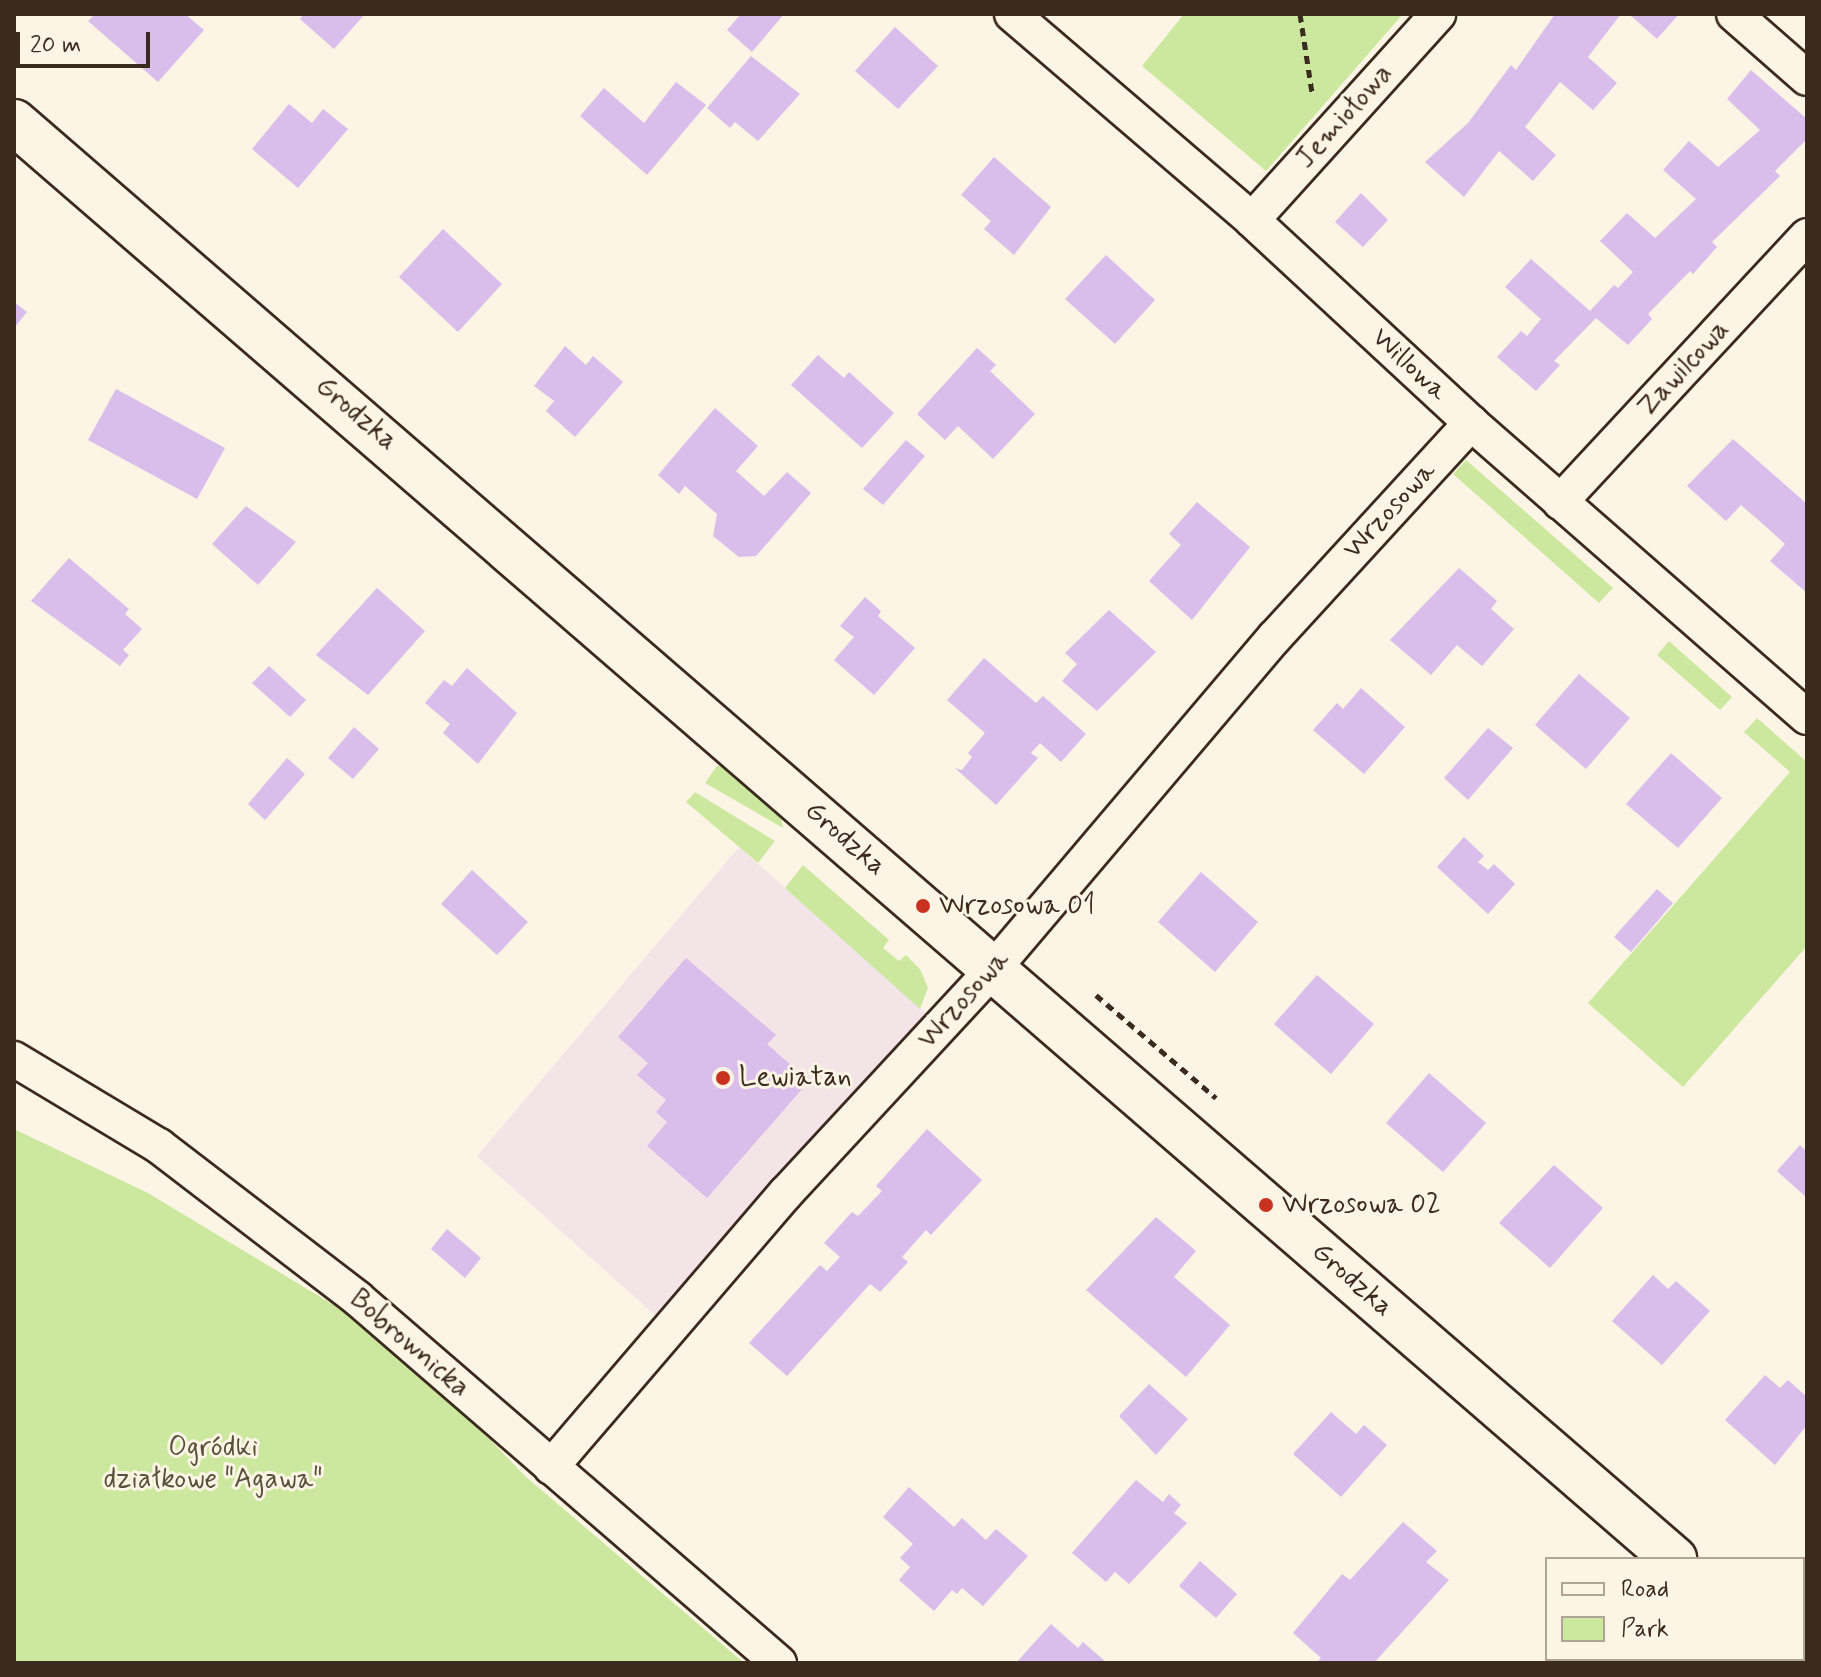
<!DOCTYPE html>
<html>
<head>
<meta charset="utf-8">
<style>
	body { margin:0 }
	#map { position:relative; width:1821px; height:1677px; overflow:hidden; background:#fcf5e5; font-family:Mynerve,sans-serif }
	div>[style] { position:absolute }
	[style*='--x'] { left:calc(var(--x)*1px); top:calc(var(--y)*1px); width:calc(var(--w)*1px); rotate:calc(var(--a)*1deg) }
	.built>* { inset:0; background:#f2e4e7 }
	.green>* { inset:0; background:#cce89e }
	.building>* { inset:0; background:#d9bdeb }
	.path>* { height:5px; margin-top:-2.5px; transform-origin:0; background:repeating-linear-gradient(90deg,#3b2a1e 0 8px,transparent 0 14px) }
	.roads { filter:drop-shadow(2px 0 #3b2a1e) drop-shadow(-2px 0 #3b2a1e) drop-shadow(0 2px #3b2a1e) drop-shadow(0 -2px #3b2a1e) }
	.minor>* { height:34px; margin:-17px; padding:0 17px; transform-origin:17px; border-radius:17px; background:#fcf5e5 }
	.tertiary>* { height:44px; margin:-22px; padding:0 22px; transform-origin:22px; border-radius:22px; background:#fcf5e5 }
	.dots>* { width:22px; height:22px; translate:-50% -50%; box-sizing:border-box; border:4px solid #fcf5e5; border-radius:50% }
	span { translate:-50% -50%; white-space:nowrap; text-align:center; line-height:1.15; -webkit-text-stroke:6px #fcf5e5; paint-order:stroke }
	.street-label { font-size:28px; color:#3b2a1e }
	.poi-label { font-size:28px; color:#3b2a1e }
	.left { translate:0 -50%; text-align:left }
	.park-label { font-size:28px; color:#585038 }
	.frame { position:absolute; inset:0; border:16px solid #3b2a1e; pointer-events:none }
	.legend { position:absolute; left:1545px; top:1557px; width:260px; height:104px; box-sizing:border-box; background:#fcf5e5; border:2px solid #afa495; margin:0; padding:10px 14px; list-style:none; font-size:24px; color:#3b2a1e }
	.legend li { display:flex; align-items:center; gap:16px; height:40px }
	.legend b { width:40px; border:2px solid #afa495 }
	.scale { position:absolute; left:16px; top:32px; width:134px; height:36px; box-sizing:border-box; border:4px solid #3b2a1e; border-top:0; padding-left:10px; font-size:24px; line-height:28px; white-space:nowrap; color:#3b2a1e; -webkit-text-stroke:6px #fcf5e5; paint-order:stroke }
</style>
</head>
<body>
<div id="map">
	<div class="built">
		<i style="clip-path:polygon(739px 847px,926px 1013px,655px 1315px,477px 1156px)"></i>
	</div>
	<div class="green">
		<i style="clip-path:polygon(1184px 14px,1403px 14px,1266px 171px,1142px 66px)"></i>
		<i style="clip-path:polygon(1466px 460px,1613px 588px,1599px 603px,1453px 474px)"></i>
		<i style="clip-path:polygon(1669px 641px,1732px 697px,1720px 710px,1657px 655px)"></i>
		<i style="clip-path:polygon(1757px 718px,1807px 762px,1807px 946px,1683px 1087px,1588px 1003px,1790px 772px,1744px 732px)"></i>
		<i style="clip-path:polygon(717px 766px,731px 766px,780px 811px,783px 828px,705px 783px)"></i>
		<i style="clip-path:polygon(695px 792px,775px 841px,758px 863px,686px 802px)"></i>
		<i style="clip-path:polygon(803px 865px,889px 940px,883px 948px,899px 961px,906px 955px,920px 969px,928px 988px,920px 1009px,785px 888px)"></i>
		<i style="clip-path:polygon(14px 1129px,148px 1193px,347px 1313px,457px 1405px,525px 1476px,744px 1663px,14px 1663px)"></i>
	</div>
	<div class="building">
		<i style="clip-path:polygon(95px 14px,185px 14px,204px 30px,158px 82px,88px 21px)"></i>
		<i style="clip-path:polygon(304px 14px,365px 14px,334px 49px,300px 19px)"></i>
		<i style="clip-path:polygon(741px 14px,784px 14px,752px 52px,727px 30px)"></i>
		<i style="clip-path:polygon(1555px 14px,1621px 14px,1588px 57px,1617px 83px,1593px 110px,1560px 82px,1525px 127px,1556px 155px,1533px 181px,1499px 151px,1464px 197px,1425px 162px,1468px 123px,1511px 65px,1516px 70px)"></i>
		<i style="clip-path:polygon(1629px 14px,1679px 14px,1657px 39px)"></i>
		<i style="clip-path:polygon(895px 27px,938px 66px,898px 109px,855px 71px)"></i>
		<i style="clip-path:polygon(751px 56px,800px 94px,758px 141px,735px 122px,730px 128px,707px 108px)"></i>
		<i style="clip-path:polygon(1751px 70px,1807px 119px,1807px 139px,1775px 171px,1780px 176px,1712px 242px,1717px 247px,1693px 274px,1690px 271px,1648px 314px,1652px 319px,1628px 345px,1596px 318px,1554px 361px,1560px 365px,1536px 391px,1497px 357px,1521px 331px,1527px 336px,1541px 319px,1505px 287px,1531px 259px,1590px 311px,1614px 285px,1618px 288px,1633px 272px,1600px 241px,1627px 213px,1655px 238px,1696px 199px,1663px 170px,1689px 141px,1718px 167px,1760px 130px,1727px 99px)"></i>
		<i style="clip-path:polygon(676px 82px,706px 105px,647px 175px,580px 116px,604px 88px,644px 123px)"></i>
		<i style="clip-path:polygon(289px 104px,312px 123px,323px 109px,348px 129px,298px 188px,252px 149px)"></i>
		<i style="clip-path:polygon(994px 157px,1051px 207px,1014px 255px,984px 229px,991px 221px,961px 195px)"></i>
		<i style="clip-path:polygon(1361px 193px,1388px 220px,1363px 247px,1335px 222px)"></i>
		<i style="clip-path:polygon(443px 229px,502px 284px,458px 332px,399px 277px)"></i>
		<i style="clip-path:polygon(1106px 255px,1155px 300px,1115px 344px,1065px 299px)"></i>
		<i style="clip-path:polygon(14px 302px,27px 312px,14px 328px)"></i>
		<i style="clip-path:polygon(565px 346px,586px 365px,593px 356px,623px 382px,575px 437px,546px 411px,554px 401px,534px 386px)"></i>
		<i style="clip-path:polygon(977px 348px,996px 365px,990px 371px,1035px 414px,993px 459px,958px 426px,945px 440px,917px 414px)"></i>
		<i style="clip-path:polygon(818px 355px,844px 378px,849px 372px,894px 413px,862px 448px,791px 385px)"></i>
		<i style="clip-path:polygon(116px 389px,225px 448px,197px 499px,88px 440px)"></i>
		<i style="clip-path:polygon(715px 408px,758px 446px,736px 471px,764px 496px,787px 472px,811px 493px,756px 556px,739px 557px,713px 536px,717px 514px,685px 486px,679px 494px,658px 475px)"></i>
		<i style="clip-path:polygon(1733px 439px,1807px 504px,1807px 593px,1770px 561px,1785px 544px,1764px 525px,1741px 505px,1726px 521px,1687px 486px)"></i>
		<i style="clip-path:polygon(906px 440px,925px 456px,883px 505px,863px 489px)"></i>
		<i style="clip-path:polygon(1197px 502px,1250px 547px,1192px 620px,1149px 581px,1181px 545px,1169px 534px)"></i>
		<i style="clip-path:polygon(246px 506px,296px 542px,258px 585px,212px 544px)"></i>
		<i style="clip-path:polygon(69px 558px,129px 609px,125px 614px,142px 629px,123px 650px,129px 655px,120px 666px,31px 601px)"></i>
		<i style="clip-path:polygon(1459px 568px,1497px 601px,1491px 609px,1514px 629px,1482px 666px,1457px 645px,1431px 675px,1390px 640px)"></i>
		<i style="clip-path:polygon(377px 588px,425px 631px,368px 695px,316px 655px)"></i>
		<i style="clip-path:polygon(865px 597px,881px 611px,878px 616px,915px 648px,874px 695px,834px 660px,854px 637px,840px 626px)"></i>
		<i style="clip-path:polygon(1109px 610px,1156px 652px,1097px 711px,1062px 681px,1077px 664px,1065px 653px)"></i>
		<i style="clip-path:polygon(984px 658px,1036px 703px,1043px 696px,1086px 734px,1061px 762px,1040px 743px,1031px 753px,1038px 758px,996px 805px,955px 768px,962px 770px,972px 757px,968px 753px,985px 733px,947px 700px)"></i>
		<i style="clip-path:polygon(269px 666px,306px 700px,290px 717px,252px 683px)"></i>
		<i style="clip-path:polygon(467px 668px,517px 713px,478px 764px,443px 733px,450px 724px,425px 703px,444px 680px,452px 686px)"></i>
		<i style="clip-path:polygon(1579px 674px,1630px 718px,1586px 769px,1535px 725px)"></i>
		<i style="clip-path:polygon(1361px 688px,1405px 727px,1364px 774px,1313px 730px,1337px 703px,1343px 709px)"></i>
		<i style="clip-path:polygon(354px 727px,379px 749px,353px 779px,328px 758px)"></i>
		<i style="clip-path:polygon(1488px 728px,1513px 748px,1468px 800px,1444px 778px)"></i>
		<i style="clip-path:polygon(1671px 753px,1722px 798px,1678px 848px,1626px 804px)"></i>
		<i style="clip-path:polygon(287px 758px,305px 774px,265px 820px,248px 804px)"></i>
		<i style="clip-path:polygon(1464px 837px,1484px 856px,1478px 862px,1488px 870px,1494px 864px,1515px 884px,1488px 914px,1437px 867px)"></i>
		<i style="clip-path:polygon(472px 870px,528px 922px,497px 955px,441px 904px)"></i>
		<i style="clip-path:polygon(1201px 872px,1258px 922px,1215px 972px,1158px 922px)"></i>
		<i style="clip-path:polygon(1657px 889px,1673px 903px,1631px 952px,1614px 937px)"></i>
		<i style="clip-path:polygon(686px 958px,776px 1035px,767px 1044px,809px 1081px,707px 1198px,647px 1146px,667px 1122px,656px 1112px,666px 1100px,637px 1075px,648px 1063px,618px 1037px)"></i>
		<i style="clip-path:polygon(1317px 975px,1374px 1024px,1331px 1074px,1274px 1024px)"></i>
		<i style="clip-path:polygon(1429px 1073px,1486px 1123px,1443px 1172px,1386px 1123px)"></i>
		<i style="clip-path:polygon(927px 1129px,982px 1180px,931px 1235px,926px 1230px,902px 1257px,908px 1262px,880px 1292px,870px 1284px,787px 1376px,749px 1343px,820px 1265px,827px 1271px,840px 1257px,824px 1243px,852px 1212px,858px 1216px,882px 1191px,876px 1186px)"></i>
		<i style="clip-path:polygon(1800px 1145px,1807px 1152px,1807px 1198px,1777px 1171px)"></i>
		<i style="clip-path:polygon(1554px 1165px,1603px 1208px,1550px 1268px,1499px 1223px)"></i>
		<i style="clip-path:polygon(1156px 1217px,1196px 1251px,1174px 1277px,1230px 1325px,1186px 1377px,1086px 1290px)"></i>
		<i style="clip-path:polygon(447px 1229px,481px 1258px,465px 1278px,431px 1249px)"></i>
		<i style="clip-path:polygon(1653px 1275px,1668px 1289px,1676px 1281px,1710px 1311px,1662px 1365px,1612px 1321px)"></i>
		<i style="clip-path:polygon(1765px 1375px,1780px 1388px,1788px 1380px,1807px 1397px,1807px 1425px,1775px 1465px,1725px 1420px)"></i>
		<i style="clip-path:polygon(1149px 1384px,1188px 1419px,1156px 1455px,1119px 1416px)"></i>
		<i style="clip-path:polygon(1331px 1412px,1356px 1434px,1364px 1425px,1387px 1445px,1341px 1497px,1293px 1454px)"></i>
		<i style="clip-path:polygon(1136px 1480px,1163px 1502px,1169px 1494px,1181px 1505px,1174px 1513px,1187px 1523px,1129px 1584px,1115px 1572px,1106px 1582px,1072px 1553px)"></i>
		<i style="clip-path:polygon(909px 1487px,954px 1527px,962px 1518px,986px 1540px,996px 1529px,1028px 1556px,983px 1606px,962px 1588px,957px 1594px,952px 1590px,934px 1611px,899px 1580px,910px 1567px,900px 1558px,913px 1544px,883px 1517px)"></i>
		<i style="clip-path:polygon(1403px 1522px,1437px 1551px,1426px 1562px,1449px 1580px,1374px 1663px,1316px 1663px,1321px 1658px,1293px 1633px,1342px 1574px,1350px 1580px)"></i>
		<i style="clip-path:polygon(1200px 1561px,1237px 1594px,1216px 1618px,1179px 1586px)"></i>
		<i style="clip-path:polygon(1051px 1624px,1078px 1648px,1083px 1642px,1107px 1663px,1016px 1663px)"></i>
	</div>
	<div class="path">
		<i style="--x:1300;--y:14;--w:79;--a:81.3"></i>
		<i style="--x:1096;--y:995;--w:158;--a:40.6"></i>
	</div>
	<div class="roads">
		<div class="minor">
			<i style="--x:1012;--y:14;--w:316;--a:40.6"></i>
			<i style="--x:1252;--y:220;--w:299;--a:42.8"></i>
			<i style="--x:1471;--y:423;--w:446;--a:41.2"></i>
			<i style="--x:1734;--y:14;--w:97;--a:41.2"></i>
			<i style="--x:1252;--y:220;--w:278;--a:-47.9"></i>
			<i style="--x:1560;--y:502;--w:363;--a:-47.1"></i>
			<i style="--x:14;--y:1059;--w:169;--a:31"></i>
			<i style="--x:159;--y:1146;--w:250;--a:37.5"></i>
			<i style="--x:357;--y:1298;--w:558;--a:40.86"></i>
			<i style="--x:551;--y:1467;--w:361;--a:-49.4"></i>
			<i style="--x:786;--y:1193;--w:306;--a:-47.2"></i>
			<i style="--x:994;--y:968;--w:433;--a:-49.7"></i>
			<i style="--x:1274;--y:638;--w:292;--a:-47.5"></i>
		</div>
		<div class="tertiary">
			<i style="--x:14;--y:122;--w:2196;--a:40.88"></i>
			<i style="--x:1789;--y:1659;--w:6;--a:39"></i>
		</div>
	</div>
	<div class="dots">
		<i style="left:923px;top:906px;background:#c8321e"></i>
		<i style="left:723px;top:1078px;background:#c8321e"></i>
		<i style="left:1266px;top:1205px;background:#c8321e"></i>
	</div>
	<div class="street-label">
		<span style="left:1345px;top:117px;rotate:-48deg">Jemiołowa</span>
		<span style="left:1409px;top:365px;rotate:43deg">Willowa</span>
		<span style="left:1684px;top:369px;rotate:-47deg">Zawilcowa</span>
		<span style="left:356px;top:414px;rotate:41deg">Grodzka</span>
		<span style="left:1390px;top:511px;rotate:-47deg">Wrzosowa</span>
		<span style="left:845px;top:839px;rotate:41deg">Grodzka</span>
		<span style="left:964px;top:1000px;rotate:-48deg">Wrzosowa</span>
		<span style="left:1352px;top:1280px;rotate:41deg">Grodzka</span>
		<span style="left:409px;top:1344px;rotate:41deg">Bobrownicka</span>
	</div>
	<div class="poi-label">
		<span class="left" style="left:939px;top:906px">Wrzosowa 01</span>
		<span class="left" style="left:739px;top:1078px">Lewiatan</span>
		<span class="left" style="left:1282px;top:1205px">Wrzosowa 02</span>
	</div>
	<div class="park-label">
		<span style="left:213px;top:1464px">Ogródki<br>działkowe "Agawa"</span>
	</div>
	<div class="frame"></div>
	<ul class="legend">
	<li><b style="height:10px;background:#fcf5e5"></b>Road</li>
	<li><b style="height:22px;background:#cce89e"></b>Park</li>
	</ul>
	<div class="scale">20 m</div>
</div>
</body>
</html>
